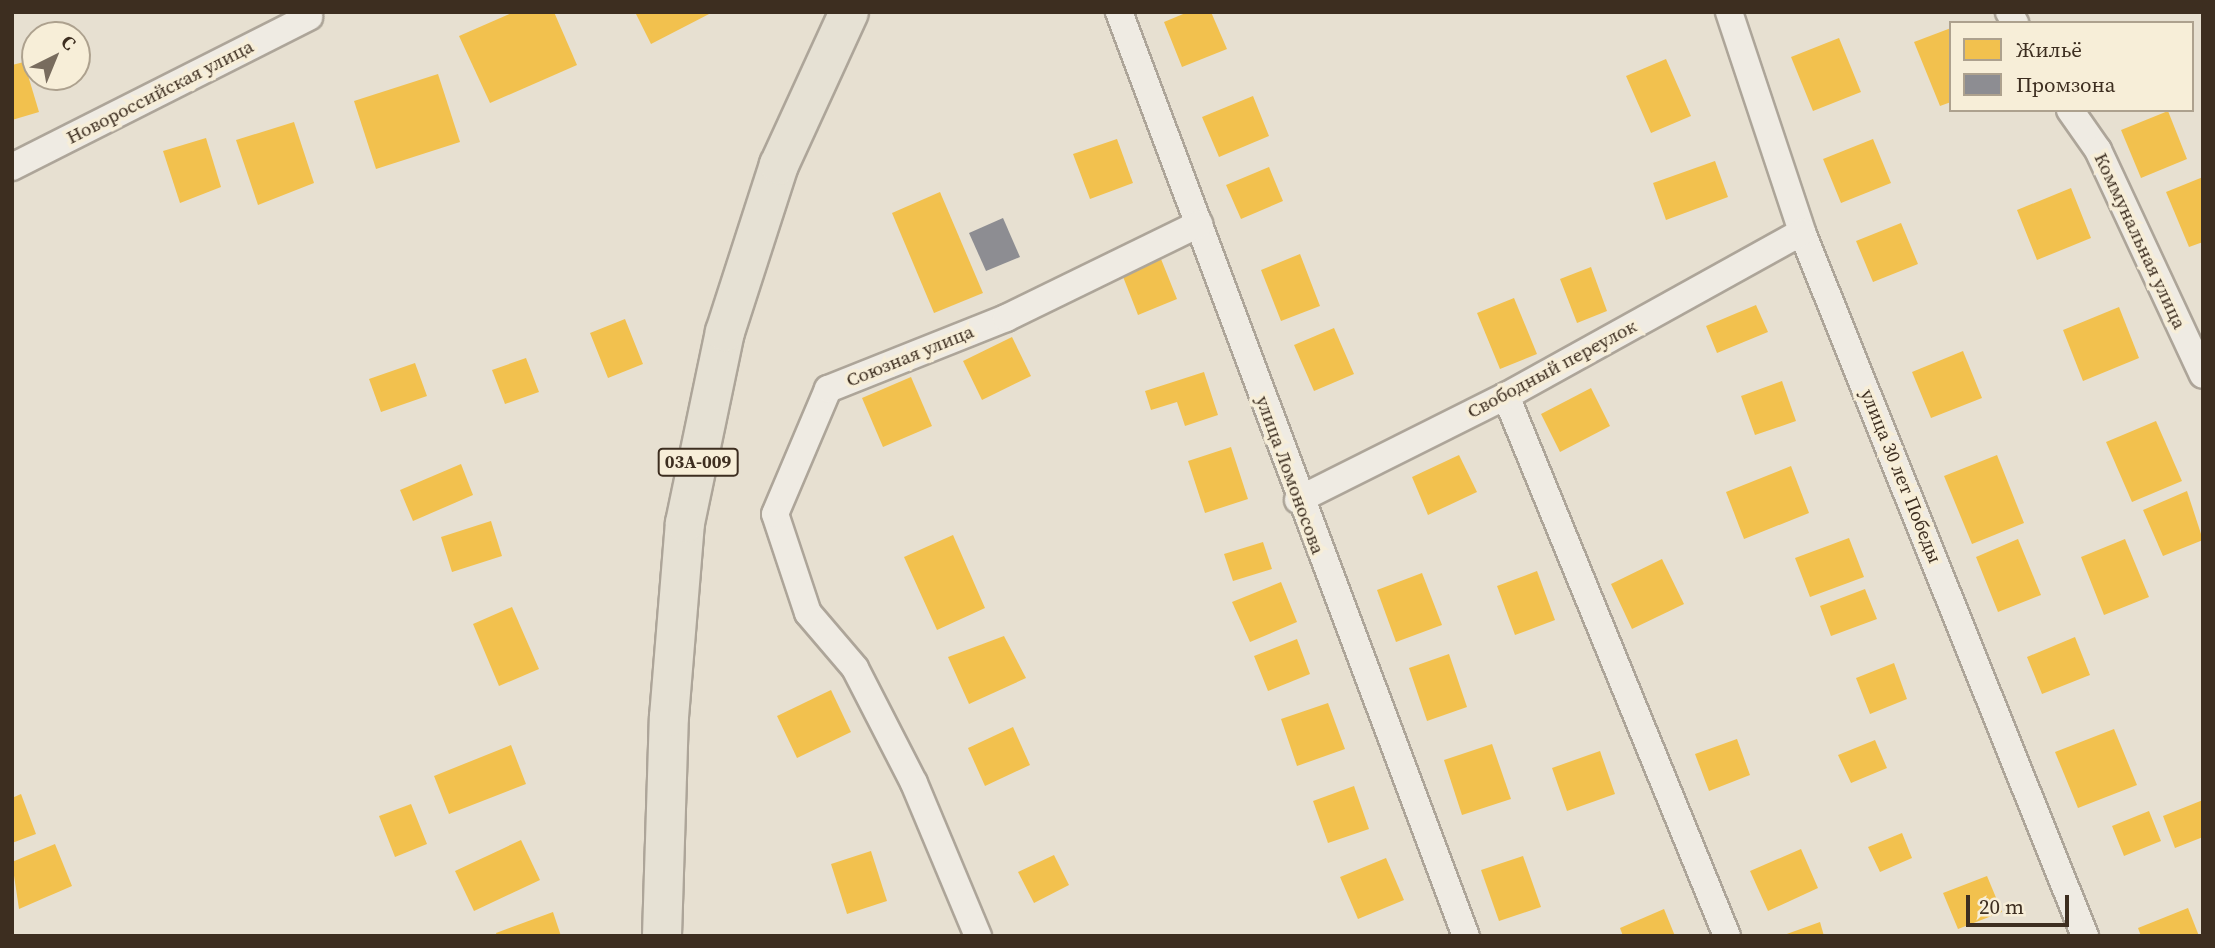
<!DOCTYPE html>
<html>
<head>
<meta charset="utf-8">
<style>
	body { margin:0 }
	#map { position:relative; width:2215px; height:948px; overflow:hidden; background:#e7e0d1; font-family:"Source Serif 4",serif }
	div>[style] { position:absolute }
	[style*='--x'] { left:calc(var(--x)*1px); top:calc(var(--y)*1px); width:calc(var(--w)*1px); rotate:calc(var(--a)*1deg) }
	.homes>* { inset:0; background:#f2c14e }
	.industry>* { inset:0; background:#8d8d92 }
	.roads { filter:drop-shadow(2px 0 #ada599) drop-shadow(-2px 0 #ada599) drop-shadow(0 2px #ada599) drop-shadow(0 -2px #ada599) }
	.street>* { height:26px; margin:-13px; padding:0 13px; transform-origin:13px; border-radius:13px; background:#efebe3 }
	.primary>* { height:38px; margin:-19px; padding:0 19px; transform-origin:19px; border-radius:19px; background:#e6e1d4 }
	span { translate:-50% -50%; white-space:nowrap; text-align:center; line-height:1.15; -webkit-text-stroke:7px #f7eed8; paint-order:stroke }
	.shield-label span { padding:2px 5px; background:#f7eed8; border:2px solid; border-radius:5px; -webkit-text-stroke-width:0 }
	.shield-label { font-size:18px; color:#3d2e20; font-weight:700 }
	.street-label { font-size:19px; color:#3d2e20 }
	.frame { position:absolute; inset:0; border:14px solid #3d2e20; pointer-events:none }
	.legend { position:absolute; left:1949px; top:21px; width:245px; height:91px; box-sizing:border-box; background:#f7eed8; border:2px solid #ada18e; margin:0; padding:9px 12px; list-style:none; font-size:21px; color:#3d2e20 }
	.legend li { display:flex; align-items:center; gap:14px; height:35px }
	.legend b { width:35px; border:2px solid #ada18e }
	.north { position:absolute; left:21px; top:21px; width:70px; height:70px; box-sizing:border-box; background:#f7eed8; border:2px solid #ada18e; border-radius:50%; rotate:43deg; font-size:19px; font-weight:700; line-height:28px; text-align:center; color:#3d2e20 }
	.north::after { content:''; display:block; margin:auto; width:24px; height:32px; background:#786c5e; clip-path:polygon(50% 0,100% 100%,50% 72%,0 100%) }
	.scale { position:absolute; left:1966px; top:895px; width:103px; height:32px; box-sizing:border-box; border:4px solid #3d2e20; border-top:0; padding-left:9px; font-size:21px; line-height:24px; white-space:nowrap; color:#3d2e20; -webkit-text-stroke:5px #f7eed8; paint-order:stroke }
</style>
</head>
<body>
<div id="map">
	<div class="homes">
		<i style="clip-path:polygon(514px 12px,554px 12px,577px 65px,490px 103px,459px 36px)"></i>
		<i style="clip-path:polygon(635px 12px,713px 12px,651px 44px)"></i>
		<i style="clip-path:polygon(1188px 12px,1211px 12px,1227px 49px,1182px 67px,1164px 22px)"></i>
		<i style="clip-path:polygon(1951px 28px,1951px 102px,1940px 106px,1914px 42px)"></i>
		<i style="clip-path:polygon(1839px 38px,1861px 92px,1813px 111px,1791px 57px)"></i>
		<i style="clip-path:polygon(1666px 59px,1691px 116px,1651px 133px,1626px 76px)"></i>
		<i style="clip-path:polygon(24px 62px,39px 112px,12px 120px,12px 65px)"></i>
		<i style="clip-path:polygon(438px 74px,460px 142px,376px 169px,354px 101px)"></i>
		<i style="clip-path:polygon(1253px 96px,1269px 136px,1219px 157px,1202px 117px)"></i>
		<i style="clip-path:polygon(2168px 111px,2187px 159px,2141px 178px,2121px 130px)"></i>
		<i style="clip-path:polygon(294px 122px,314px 183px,258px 205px,236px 140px)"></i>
		<i style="clip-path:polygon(206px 138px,221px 187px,180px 203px,163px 151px)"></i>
		<i style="clip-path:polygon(1117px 139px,1133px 183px,1090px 199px,1073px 154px)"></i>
		<i style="clip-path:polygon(1873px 139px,1891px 183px,1841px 203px,1823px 159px)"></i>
		<i style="clip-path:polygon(1715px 161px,1728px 197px,1666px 220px,1653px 183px)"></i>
		<i style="clip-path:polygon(1269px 167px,1283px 201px,1241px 219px,1226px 185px)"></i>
		<i style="clip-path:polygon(2203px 177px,2203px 242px,2189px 247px,2166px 192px)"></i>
		<i style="clip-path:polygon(2071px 188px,2091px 238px,2037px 260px,2017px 210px)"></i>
		<i style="clip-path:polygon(940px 192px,983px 293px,934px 313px,892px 213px)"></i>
		<i style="clip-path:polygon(1901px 223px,1918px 264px,1873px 282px,1856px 241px)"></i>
		<i style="clip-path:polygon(1159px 254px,1177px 299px,1138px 315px,1120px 269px)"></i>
		<i style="clip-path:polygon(1300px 254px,1320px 306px,1281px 321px,1261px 270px)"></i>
		<i style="clip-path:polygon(1591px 267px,1607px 311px,1577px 323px,1560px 279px)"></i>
		<i style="clip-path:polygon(1514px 298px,1537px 354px,1500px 369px,1477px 313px)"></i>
		<i style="clip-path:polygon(1756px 305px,1768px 332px,1717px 353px,1706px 326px)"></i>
		<i style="clip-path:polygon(2119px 307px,2139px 358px,2083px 381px,2063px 330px)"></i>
		<i style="clip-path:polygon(625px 319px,643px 364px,608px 378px,590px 333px)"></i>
		<i style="clip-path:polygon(1334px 328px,1354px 374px,1314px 391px,1294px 345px)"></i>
		<i style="clip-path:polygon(1012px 337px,1031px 376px,982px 400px,963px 361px)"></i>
		<i style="clip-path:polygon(1963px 351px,1982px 398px,1931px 418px,1912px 372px)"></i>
		<i style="clip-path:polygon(526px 358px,539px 392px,505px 404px,492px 370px)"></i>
		<i style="clip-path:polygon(415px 363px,427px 396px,381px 412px,369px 379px)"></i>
		<i style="clip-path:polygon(1204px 372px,1218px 415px,1185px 426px,1177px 402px,1151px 410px,1145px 391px)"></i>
		<i style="clip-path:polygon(911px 377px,932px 426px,883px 447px,862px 398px)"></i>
		<i style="clip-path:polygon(1782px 381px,1796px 421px,1755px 435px,1741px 396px)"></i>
		<i style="clip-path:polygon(1591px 388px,1610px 426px,1560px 452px,1541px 414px)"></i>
		<i style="clip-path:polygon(2156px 421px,2182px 481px,2132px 502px,2106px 442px)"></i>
		<i style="clip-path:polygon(1231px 447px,1248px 499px,1205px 513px,1188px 461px)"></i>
		<i style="clip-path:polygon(1459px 455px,1477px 492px,1428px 515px,1412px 477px)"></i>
		<i style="clip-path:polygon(1997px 455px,2024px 523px,1972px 544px,1944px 476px)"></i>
		<i style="clip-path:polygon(461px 464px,473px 495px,413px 521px,400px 490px)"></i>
		<i style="clip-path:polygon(1791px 466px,1809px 513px,1744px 539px,1726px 492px)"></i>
		<i style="clip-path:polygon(2187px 491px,2203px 540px,2163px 556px,2143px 510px)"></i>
		<i style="clip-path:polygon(491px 521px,502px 556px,452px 572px,441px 537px)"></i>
		<i style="clip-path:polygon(953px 535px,985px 608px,937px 630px,904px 557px)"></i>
		<i style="clip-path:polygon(1849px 538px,1864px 577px,1810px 597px,1795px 558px)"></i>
		<i style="clip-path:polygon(2018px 539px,2041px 595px,1998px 612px,1976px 557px)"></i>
		<i style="clip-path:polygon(2125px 539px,2149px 597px,2104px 615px,2081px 557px)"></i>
		<i style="clip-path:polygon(1263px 542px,1272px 569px,1233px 581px,1224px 554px)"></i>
		<i style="clip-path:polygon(1662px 559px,1684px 604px,1632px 629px,1611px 584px)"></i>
		<i style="clip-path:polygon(1537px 571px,1555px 620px,1515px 635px,1497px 586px)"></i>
		<i style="clip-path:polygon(1422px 573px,1442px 625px,1396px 642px,1377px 590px)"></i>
		<i style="clip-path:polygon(1281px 582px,1297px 622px,1250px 642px,1232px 602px)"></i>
		<i style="clip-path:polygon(1865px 589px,1877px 619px,1831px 636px,1820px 606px)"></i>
		<i style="clip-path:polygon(512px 607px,539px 669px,499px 686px,473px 624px)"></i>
		<i style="clip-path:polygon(1004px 636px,1026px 678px,969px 704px,948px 657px)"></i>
		<i style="clip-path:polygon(2075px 637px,2090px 675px,2042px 694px,2027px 657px)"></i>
		<i style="clip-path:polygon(1297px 639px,1310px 674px,1268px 691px,1254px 656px)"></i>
		<i style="clip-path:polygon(1449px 654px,1467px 707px,1427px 721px,1409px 668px)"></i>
		<i style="clip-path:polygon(1894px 663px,1907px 699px,1870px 714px,1856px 678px)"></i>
		<i style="clip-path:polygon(831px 690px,851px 732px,797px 758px,777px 716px)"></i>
		<i style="clip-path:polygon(1328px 703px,1345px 749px,1297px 766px,1281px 719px)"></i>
		<i style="clip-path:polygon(1013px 727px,1030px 765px,985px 786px,968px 748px)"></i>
		<i style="clip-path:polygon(2114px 729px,2137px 785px,2078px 808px,2055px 752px)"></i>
		<i style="clip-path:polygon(1737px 739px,1750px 775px,1709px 791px,1695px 754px)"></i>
		<i style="clip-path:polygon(1875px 740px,1887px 768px,1851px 783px,1838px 755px)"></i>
		<i style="clip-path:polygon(1492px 744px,1511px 799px,1462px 815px,1444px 760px)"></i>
		<i style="clip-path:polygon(511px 745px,526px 784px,449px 814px,434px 776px)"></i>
		<i style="clip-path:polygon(1600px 751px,1615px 794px,1567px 811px,1552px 768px)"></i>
		<i style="clip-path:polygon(1354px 786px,1369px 829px,1328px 843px,1313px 801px)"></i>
		<i style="clip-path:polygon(21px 794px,36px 834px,12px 843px,12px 798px)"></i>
		<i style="clip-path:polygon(2203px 800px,2203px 837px,2175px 848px,2163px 816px)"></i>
		<i style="clip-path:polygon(411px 804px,427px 844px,395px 857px,379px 816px)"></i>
		<i style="clip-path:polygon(2149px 811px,2161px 841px,2124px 856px,2112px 826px)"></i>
		<i style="clip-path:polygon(1902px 833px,1912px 858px,1880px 872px,1868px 847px)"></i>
		<i style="clip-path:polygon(521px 840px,540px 880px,474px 911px,455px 871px)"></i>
		<i style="clip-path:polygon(55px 844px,72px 886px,19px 909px,12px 862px)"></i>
		<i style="clip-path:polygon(1801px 849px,1818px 888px,1768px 911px,1750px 871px)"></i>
		<i style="clip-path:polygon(871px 851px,887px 901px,847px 914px,831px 864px)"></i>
		<i style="clip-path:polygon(1054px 855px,1069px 885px,1034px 903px,1018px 872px)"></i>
		<i style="clip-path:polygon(1523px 856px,1541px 907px,1499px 921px,1481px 870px)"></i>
		<i style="clip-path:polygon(1386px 858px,1404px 900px,1358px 919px,1340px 877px)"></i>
		<i style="clip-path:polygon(1987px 876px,2002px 912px,1958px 929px,1943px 893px)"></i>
		<i style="clip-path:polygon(2188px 908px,2199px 936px,2141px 936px,2138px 928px)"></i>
		<i style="clip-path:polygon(1664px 909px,1675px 936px,1623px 936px,1620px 928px)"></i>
		<i style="clip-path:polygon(553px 912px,561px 936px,497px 936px,496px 933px)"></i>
		<i style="clip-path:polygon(1820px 922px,1824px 936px,1784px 936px,1784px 935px)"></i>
	</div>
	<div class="industry">
		<i style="clip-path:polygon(1003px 218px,1020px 257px,986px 271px,969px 233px)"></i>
	</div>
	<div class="roads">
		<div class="street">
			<i style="--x:1119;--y:12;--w:987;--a:69.42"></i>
			<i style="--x:1729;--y:12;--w:232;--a:71.6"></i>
			<i style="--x:1802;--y:232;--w:759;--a:68.1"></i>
			<i style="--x:2009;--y:12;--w:13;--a:61"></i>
			<i style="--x:2070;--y:110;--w:49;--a:55"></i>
			<i style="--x:2098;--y:150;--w:248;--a:65"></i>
			<i style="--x:12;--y:167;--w:333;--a:-26.8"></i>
			<i style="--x:1506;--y:396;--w:583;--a:67.74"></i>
			<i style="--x:1298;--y:500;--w:233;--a:-26.6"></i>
			<i style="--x:1506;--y:396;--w:338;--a:-29"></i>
			<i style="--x:978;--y:936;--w:166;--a:-112.7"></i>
			<i style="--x:914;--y:783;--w:129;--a:-117.2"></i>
			<i style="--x:855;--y:668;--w:72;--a:-130.5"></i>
			<i style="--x:808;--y:613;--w:104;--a:-108.4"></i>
			<i style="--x:775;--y:514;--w:136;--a:-67"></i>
			<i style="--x:828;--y:389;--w:192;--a:-21.7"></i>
			<i style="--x:1006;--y:318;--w:215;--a:-26"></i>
		</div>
		<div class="primary">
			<i style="--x:662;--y:936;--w:219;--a:-88.2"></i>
			<i style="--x:669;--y:717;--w:195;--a:-85.3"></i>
			<i style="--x:685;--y:523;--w:195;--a:-78.2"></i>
			<i style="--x:725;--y:332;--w:176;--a:-72.1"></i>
			<i style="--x:779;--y:165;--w:168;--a:-65.4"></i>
		</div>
	</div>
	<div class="shield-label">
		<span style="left:698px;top:462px">03А-009</span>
	</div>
	<div class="street-label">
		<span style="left:160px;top:92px;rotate:-27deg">Новороссийская улица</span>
		<span style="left:2140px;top:241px;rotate:65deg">Коммунальная улица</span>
		<span style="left:910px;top:356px;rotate:-22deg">Союзная улица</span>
		<span style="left:1552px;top:369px;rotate:-28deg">Свободный переулок</span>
		<span style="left:1290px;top:475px;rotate:70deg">улица Ломоносова</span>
		<span style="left:1901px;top:476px;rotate:68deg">улица 30 лет Победы</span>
	</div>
	<div class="frame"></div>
	<ul class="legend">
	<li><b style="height:19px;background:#f2c14e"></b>Жильё</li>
	<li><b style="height:19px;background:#8d8d92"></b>Промзона</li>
	</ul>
	<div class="north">С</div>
	<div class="scale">20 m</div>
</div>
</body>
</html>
